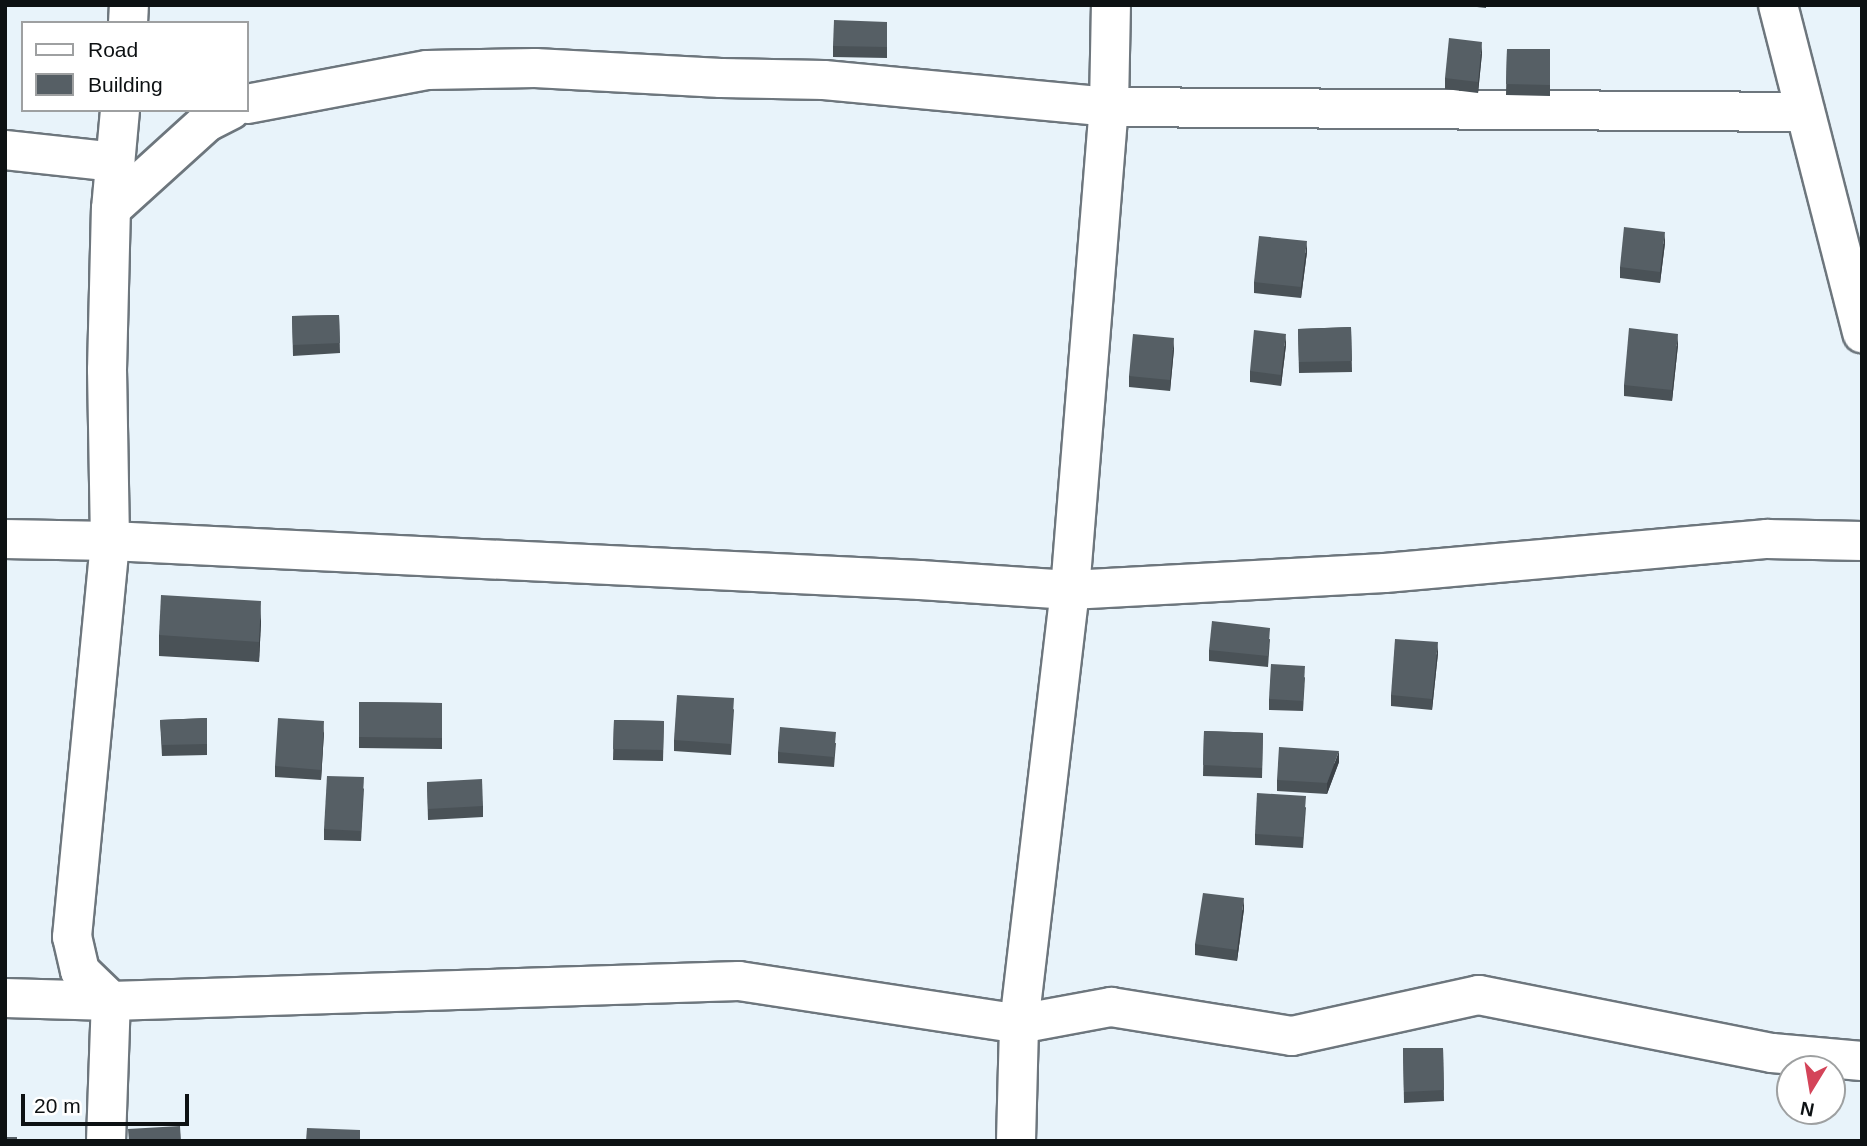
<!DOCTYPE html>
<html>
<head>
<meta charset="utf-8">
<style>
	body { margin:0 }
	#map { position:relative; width:1867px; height:1146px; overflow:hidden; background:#e8f3fa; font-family:Helvetica,sans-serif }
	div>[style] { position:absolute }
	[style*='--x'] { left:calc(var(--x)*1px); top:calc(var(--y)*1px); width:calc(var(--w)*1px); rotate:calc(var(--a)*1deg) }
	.roads { filter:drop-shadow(2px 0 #6d767d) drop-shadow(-2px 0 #6d767d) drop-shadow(0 2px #6d767d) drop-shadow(0 -2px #6d767d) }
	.minor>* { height:38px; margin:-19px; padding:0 19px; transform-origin:19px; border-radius:19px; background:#fff }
	.wall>* { inset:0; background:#4a5257 }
	.shaded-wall>* { inset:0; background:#3c4247 }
	.building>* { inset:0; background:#565f65 }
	span { translate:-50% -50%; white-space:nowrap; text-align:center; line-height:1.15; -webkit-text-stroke:7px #fff; paint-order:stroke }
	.frame { position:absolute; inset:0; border:7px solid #0d1113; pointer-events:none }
	.legend { position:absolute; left:21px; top:21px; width:228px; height:91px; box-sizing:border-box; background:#fff; border:2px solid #9ea0a1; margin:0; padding:9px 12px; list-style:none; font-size:21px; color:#0d1113 }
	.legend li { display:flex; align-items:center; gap:14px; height:35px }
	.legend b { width:35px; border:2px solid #9ea0a1 }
	.north { position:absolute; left:1776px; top:1055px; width:70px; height:70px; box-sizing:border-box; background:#fff; border:2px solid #9ea0a1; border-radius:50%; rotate:191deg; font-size:19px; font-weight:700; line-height:28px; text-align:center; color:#0d1113 }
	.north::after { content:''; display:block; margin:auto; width:24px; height:32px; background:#d44459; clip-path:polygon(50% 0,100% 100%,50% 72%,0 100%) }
	.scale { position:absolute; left:21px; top:1094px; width:168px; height:32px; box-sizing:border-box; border:4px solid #0d1113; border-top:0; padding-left:9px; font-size:21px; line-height:24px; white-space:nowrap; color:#0d1113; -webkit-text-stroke:5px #fff; paint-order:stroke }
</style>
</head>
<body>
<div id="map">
	<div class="roads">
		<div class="minor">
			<i style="--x:1778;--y:5;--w:339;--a:75.6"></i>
			<i style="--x:128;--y:23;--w:18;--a:-87"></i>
			<i style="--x:247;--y:104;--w:183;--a:-10.7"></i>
			<i style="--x:427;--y:70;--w:108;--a:-1.1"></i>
			<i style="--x:535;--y:68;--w:186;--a:3.1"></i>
			<i style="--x:721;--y:78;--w:103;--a:1.1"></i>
			<i style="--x:824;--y:80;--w:286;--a:5.4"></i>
			<i style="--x:1109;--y:107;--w:696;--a:0.41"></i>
			<i style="--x:5;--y:150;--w:111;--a:6.2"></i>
			<i style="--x:111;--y:209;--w:130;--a:-42.2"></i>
			<i style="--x:207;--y:122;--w:27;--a:-27"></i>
			<i style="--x:5;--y:539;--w:105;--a:1.1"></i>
			<i style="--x:110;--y:541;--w:811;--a:2.76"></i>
			<i style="--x:920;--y:580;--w:150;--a:3.8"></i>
			<i style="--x:1070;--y:590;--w:315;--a:-3.1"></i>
			<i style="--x:1385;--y:573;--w:384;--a:-5.1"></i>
			<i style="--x:1767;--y:539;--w:95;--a:1.2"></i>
			<i style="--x:5;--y:998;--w:106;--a:1.6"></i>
			<i style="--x:111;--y:1001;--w:628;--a:-1.82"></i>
			<i style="--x:739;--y:981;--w:283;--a:8.7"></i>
			<i style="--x:1019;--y:1024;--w:94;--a:-10.5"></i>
			<i style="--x:1111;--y:1007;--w:183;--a:9.1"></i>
			<i style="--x:1292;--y:1036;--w:191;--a:-12.4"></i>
			<i style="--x:1479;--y:995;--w:299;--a:11.2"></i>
			<i style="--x:1772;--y:1053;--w:90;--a:5.1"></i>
			<i style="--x:106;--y:1141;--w:140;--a:-88"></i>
			<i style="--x:111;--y:1001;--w:43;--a:-135.9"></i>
			<i style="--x:80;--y:971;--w:35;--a:-103"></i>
			<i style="--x:72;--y:937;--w:398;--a:-84.5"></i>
			<i style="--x:110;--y:541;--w:171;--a:-91"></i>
			<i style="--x:107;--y:370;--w:161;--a:-88.6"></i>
			<i style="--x:111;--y:209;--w:99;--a:-84.8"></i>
			<i style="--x:1016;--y:1141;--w:117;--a:-88.5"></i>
			<i style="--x:1019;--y:1024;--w:437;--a:-83.3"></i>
			<i style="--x:1070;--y:590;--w:485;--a:-85.4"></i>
			<i style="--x:1109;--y:107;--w:102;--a:-88.9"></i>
		</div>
	</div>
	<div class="wall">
		<i style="clip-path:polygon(1459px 5px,1486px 5px,1486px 8px)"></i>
		<i style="clip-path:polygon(887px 22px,887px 58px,833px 57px,833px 46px)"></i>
		<i style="clip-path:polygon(1507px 49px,1550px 49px,1550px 96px,1506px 95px)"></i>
		<i style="clip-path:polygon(1482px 53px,1478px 93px,1445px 89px,1445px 78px)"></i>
		<i style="clip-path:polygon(1665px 243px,1660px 283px,1620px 278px,1620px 267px)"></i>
		<i style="clip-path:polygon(1307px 252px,1301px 298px,1254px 293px,1254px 282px)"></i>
		<i style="clip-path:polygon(339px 315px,340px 353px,293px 356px,292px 316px)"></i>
		<i style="clip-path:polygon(1351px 327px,1352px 372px,1299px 373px,1298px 329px)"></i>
		<i style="clip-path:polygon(1286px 345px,1281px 386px,1250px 382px,1250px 371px)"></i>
		<i style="clip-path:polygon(1678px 345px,1672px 401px,1624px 396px,1624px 385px)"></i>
		<i style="clip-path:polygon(1174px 349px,1170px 391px,1129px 387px,1129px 376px)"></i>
		<i style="clip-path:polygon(261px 622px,259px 662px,159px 656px,159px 635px)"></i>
		<i style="clip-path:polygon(1270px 639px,1268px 667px,1209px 661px,1209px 650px)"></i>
		<i style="clip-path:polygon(1438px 653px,1432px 710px,1391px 706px,1391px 695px)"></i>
		<i style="clip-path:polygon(1305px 677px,1303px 711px,1269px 710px,1269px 699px)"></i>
		<i style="clip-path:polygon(359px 702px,442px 703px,442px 749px,359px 748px)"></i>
		<i style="clip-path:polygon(734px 709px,731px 755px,674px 751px,674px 740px)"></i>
		<i style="clip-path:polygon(207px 718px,207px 755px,162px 756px,160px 720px)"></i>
		<i style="clip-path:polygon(614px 720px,664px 721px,663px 761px,613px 760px)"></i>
		<i style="clip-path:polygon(1204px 731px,1263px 733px,1262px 778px,1203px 776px)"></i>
		<i style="clip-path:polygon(324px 732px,321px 780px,275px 777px,275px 766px)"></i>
		<i style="clip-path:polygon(836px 743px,834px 767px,778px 763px,778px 752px)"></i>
		<i style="clip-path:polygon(1339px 762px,1327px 794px,1277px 791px,1277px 780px)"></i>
		<i style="clip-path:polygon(427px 782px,483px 806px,483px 817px,428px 820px)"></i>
		<i style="clip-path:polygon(364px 788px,361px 841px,324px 840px,324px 829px)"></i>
		<i style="clip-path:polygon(1306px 807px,1303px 848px,1255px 845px,1255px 834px)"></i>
		<i style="clip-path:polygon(1244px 909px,1237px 961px,1195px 955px,1195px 944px)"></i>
		<i style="clip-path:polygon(1403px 1048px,1443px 1048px,1444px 1101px,1404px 1103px)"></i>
	</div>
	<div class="shaded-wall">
		<i style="clip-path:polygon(1482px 42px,1482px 53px,1478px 93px,1478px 82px)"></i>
		<i style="clip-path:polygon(1665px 232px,1665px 243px,1660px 283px,1660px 272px)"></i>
		<i style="clip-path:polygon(1307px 241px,1307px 252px,1301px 298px,1301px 287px)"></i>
		<i style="clip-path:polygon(1286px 334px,1286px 345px,1281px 386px,1281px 375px)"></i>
		<i style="clip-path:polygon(1678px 334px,1678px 345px,1672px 401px,1672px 390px)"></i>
		<i style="clip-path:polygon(1174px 338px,1174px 349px,1170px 391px,1170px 380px)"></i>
		<i style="clip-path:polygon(261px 601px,261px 622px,259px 662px,259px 642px)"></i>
		<i style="clip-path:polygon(1438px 642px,1438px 653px,1432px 710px,1432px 699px)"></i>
		<i style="clip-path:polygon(324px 721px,324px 732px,321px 780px,321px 770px)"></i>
		<i style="clip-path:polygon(1339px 751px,1339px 762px,1327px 794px,1327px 783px)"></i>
		<i style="clip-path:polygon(1244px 898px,1244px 909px,1237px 961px,1237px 950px)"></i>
	</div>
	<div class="building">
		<i style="clip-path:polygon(834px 20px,887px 22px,887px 47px,833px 46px)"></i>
		<i style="clip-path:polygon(1449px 38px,1482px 42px,1478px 82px,1445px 78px)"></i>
		<i style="clip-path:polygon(1507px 49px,1550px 49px,1550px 85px,1506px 84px)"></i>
		<i style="clip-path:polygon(1624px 227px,1665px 232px,1660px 272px,1620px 267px)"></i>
		<i style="clip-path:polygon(1259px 236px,1307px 241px,1301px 287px,1254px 282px)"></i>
		<i style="clip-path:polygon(339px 315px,340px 343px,293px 345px,292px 316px)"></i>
		<i style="clip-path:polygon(1351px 327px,1352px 361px,1299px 362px,1298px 329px)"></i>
		<i style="clip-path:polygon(1629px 328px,1678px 334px,1672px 390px,1624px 385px)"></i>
		<i style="clip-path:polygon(1254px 330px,1286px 334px,1281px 375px,1250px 371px)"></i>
		<i style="clip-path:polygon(1133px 334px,1174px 338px,1170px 380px,1129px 376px)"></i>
		<i style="clip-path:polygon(161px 595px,261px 601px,259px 642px,159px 635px)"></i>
		<i style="clip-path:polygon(1212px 621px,1270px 628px,1268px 656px,1209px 650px)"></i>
		<i style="clip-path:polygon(1395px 639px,1438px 642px,1432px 699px,1391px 695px)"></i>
		<i style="clip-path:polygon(1271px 664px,1305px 666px,1303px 701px,1269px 699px)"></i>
		<i style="clip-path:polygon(677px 695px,734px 698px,731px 744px,674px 740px)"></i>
		<i style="clip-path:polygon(359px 702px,442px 703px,442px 738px,359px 737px)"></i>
		<i style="clip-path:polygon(207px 718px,207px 744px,162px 745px,160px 720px)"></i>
		<i style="clip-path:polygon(278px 718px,324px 721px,321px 770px,275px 766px)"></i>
		<i style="clip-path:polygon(614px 720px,664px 721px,663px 750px,613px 749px)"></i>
		<i style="clip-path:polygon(780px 727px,836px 732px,834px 757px,778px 752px)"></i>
		<i style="clip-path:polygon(1204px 731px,1263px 733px,1262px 768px,1203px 765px)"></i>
		<i style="clip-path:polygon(1279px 747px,1339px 751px,1327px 783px,1277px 780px)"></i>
		<i style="clip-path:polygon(327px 776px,364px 777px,361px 831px,324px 829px)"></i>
		<i style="clip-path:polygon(482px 779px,483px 806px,428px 809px,427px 782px)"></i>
		<i style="clip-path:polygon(1257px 793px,1306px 796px,1303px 837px,1255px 834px)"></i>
		<i style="clip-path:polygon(1203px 893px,1244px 898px,1237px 950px,1195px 944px)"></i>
		<i style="clip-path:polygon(1403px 1048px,1443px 1048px,1444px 1090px,1404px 1092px)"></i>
		<i style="clip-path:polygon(180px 1126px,181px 1141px,129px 1141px,128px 1129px)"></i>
		<i style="clip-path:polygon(307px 1128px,360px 1130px,360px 1141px,306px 1141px)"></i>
		<i style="clip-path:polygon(5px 1137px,17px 1137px,17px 1141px,5px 1141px)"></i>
	</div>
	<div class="frame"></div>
	<ul class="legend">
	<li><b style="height:9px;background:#fff"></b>Road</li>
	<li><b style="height:19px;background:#565f65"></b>Building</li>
	</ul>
	<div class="north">N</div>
	<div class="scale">20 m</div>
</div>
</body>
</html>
